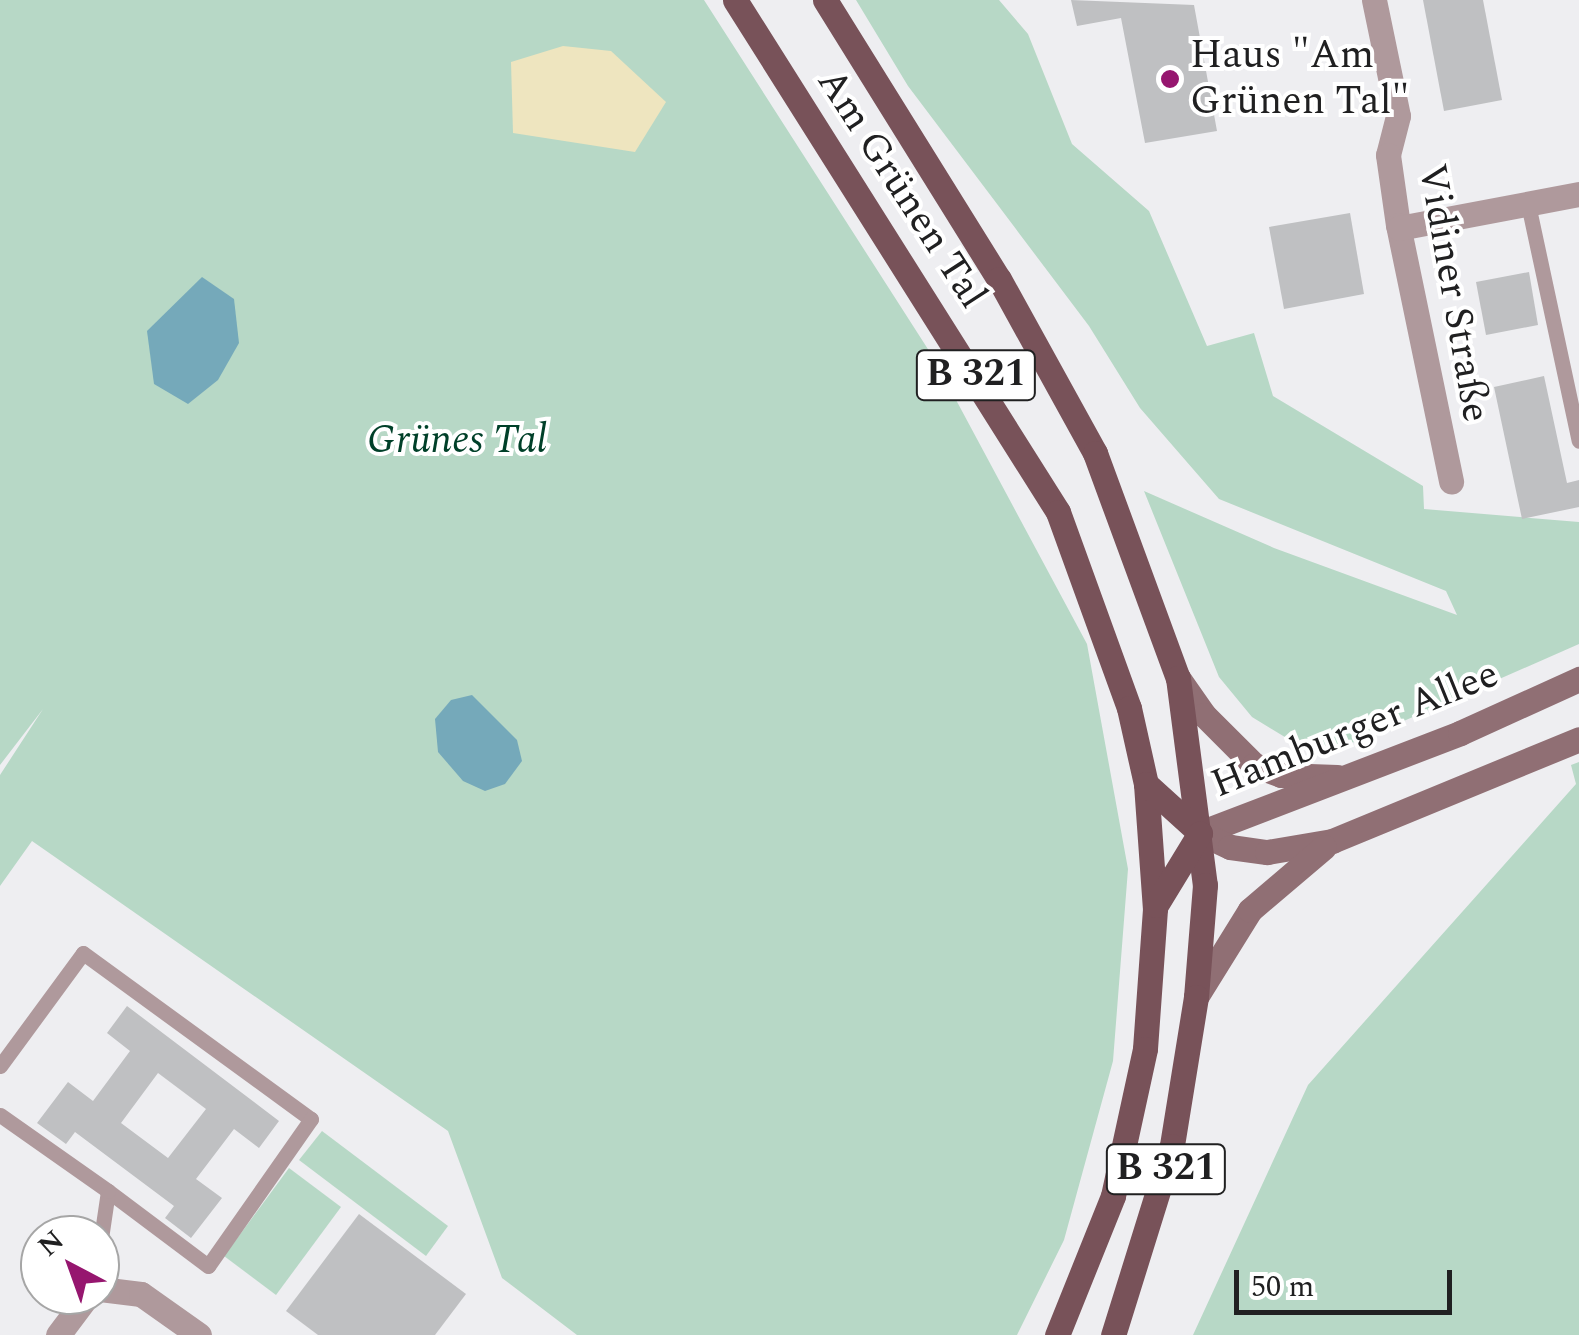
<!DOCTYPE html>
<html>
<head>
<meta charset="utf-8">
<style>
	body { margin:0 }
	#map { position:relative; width:1579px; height:1335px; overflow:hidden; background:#eeeef1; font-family:Spectral,serif }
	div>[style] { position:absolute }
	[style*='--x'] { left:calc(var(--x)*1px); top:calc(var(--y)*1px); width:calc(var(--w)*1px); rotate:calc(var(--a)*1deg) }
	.green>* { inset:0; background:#b7d8c6 }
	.sand>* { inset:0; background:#eee5bf }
	.water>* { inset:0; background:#75a9ba }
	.building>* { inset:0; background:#bfc0c2 }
	.lane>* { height:15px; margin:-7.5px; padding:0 7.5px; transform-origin:7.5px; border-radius:7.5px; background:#af999c }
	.street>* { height:25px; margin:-12.5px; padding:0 12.5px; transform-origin:12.5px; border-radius:12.5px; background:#af999c }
	.secondary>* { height:25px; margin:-12.5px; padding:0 12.5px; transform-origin:12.5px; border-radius:12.5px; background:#906f74 }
	.primary>* { height:25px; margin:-12.5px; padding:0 12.5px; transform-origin:12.5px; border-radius:12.5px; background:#785259 }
	.dots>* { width:28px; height:28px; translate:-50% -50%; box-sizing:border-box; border:5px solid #fff; border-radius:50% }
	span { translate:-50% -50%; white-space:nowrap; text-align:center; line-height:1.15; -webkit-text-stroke:8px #fff; paint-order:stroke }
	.shield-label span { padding:2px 8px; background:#fff; border:2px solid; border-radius:8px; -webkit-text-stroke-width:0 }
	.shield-label { font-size:38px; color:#202021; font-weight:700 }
	.poi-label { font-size:40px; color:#202021 }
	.left { translate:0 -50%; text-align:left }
	.street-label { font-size:40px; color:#202021 }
	.park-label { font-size:40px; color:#004029; font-style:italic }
	.north { position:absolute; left:20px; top:1215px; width:100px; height:100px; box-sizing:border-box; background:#fff; border:2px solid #a6a6a6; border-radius:50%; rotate:319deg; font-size:28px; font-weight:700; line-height:40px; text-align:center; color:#202021 }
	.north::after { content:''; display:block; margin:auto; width:35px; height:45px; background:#96166f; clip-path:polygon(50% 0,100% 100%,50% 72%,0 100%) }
	.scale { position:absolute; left:1234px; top:1270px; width:218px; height:45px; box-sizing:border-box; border:5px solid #202021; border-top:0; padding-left:12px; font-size:30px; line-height:35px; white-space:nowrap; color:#202021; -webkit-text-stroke:8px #fff; paint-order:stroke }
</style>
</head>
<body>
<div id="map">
	<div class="green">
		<i style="clip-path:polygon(0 0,704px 0,933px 357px,1087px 644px,1128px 869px,1113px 1061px,1064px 1240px,1017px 1335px,577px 1335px,502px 1278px,448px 1131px,32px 841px,0 886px,0 775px,43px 709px,0 765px)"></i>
		<i style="clip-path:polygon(856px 0,999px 0,1028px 34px,1072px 144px,1149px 211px,1207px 346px,1254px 333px,1273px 396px,1423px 486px,1424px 509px,1579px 522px,1579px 644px,1356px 742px,1303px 748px,1252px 717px,1219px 677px,1144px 491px,1274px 548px,1457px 615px,1446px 591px,1219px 499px,1140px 408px,1089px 326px,908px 86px)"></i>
		<i style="clip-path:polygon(1579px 762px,1579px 1335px,1193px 1335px,1308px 1085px,1576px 784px,1571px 765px)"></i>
		<i style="clip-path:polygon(322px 1131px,448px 1226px,426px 1256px,299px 1160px)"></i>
		<i style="clip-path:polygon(289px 1168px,341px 1207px,276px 1295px,224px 1256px)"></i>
	</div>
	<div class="sand">
		<i style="clip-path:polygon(563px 46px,611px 51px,666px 102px,635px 152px,513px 133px,511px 62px)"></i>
	</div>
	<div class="water">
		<i style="clip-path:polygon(202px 277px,234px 299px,239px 343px,218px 380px,188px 404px,154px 384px,147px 331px)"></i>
		<i style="clip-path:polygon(472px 695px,517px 740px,522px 761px,505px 784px,485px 791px,463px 781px,438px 752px,435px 719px,451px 700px)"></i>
	</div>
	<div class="building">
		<i style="clip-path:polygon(1071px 0,1194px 5px,1217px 131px,1145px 143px,1121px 18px,1077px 26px)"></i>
		<i style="clip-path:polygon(1423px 0,1483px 0,1502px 100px,1444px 111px)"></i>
		<i style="clip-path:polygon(1350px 213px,1364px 294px,1284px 309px,1269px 227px)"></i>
		<i style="clip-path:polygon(1529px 272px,1538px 325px,1486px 335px,1476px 282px)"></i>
		<i style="clip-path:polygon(1544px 376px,1567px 483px,1579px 480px,1579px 507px,1522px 519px,1494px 387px)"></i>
		<i style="clip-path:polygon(evenodd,127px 1006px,279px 1121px,259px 1148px,234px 1129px,196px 1179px,222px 1198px,191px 1238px,165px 1218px,174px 1206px,75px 1132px,66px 1144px,37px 1123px,68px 1082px,93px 1101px,130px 1051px,107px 1033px,127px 1006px,158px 1073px,206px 1109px,168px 1158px,121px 1123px,158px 1073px)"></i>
		<i style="clip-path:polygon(359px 1214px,466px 1294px,435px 1335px,318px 1335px,286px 1311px)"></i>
	</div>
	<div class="lane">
		<i style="--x:1528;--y:204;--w:242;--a:77.9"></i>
		<i style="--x:0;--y:1066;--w:140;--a:-53.7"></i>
		<i style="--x:83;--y:953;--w:282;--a:36.1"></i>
		<i style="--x:311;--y:1119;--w:179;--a:125"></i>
		<i style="--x:208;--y:1266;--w:125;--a:-143.1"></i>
		<i style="--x:108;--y:1191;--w:55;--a:98.4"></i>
		<i style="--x:0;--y:1115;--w:132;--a:35.1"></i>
	</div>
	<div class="street">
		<i style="--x:1374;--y:0;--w:118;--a:78.3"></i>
		<i style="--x:1398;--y:116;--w:40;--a:104.4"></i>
		<i style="--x:1388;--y:155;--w:71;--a:81.9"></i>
		<i style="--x:1398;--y:225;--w:262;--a:78.3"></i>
		<i style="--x:1399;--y:228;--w:183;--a:-10.7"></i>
		<i style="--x:100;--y:1289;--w:41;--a:7"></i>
		<i style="--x:141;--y:1294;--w:71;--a:35.3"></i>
		<i style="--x:58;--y:1335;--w:50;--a:-53.1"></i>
	</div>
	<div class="secondary">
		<i style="--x:1178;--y:678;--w:45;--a:54.9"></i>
		<i style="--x:1204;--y:715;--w:71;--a:45"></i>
		<i style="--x:1254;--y:765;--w:29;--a:20"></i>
		<i style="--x:1281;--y:775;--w:56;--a:2"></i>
		<i style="--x:1200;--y:833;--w:279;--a:-21"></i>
		<i style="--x:1460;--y:733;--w:131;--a:-24.4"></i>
		<i style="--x:1200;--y:833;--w:33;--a:25"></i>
		<i style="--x:1230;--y:847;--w:37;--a:8"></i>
		<i style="--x:1267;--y:852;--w:66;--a:-9.6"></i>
		<i style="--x:1332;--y:841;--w:267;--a:-22.4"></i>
		<i style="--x:1196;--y:997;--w:102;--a:-58.2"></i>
		<i style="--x:1250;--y:910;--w:97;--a:-40.4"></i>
	</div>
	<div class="primary">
		<i style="--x:735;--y:0;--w:605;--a:57.75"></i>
		<i style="--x:1058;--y:512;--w:208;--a:70.1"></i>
		<i style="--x:1129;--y:708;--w:78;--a:77.4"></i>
		<i style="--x:1146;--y:784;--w:125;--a:85.9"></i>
		<i style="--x:1155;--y:909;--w:140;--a:94.1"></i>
		<i style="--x:1145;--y:1049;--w:150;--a:102.3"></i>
		<i style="--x:1113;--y:1196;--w:150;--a:111.9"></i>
		<i style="--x:825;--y:0;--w:329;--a:58.1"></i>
		<i style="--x:999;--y:279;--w:199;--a:61.1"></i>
		<i style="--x:1095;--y:453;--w:240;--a:69.8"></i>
		<i style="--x:1178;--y:678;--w:209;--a:82.6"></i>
		<i style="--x:1205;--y:885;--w:112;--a:94.6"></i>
		<i style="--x:1196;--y:997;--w:151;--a:99.2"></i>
		<i style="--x:1172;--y:1146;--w:198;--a:107.3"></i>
		<i style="--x:1146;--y:784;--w:73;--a:42.2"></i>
		<i style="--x:1156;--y:905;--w:84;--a:-58.6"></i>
	</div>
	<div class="dots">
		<i style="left:1170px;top:79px;background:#96166f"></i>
	</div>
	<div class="shield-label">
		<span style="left:976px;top:375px">B 321</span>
		<span style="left:1166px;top:1169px">B 321</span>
	</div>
	<div class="poi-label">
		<span class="left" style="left:1190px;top:79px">Haus "Am<br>Grünen Tal"</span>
	</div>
	<div class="street-label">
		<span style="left:901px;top:189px;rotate:57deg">Am Grünen Tal</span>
		<span style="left:1453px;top:293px;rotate:80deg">Vidiner Straße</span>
		<span style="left:1355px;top:730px;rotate:-22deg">Hamburger Allee</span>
	</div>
	<div class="park-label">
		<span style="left:457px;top:441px">Grünes Tal</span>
	</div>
	<div class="north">N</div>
	<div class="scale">50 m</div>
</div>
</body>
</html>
